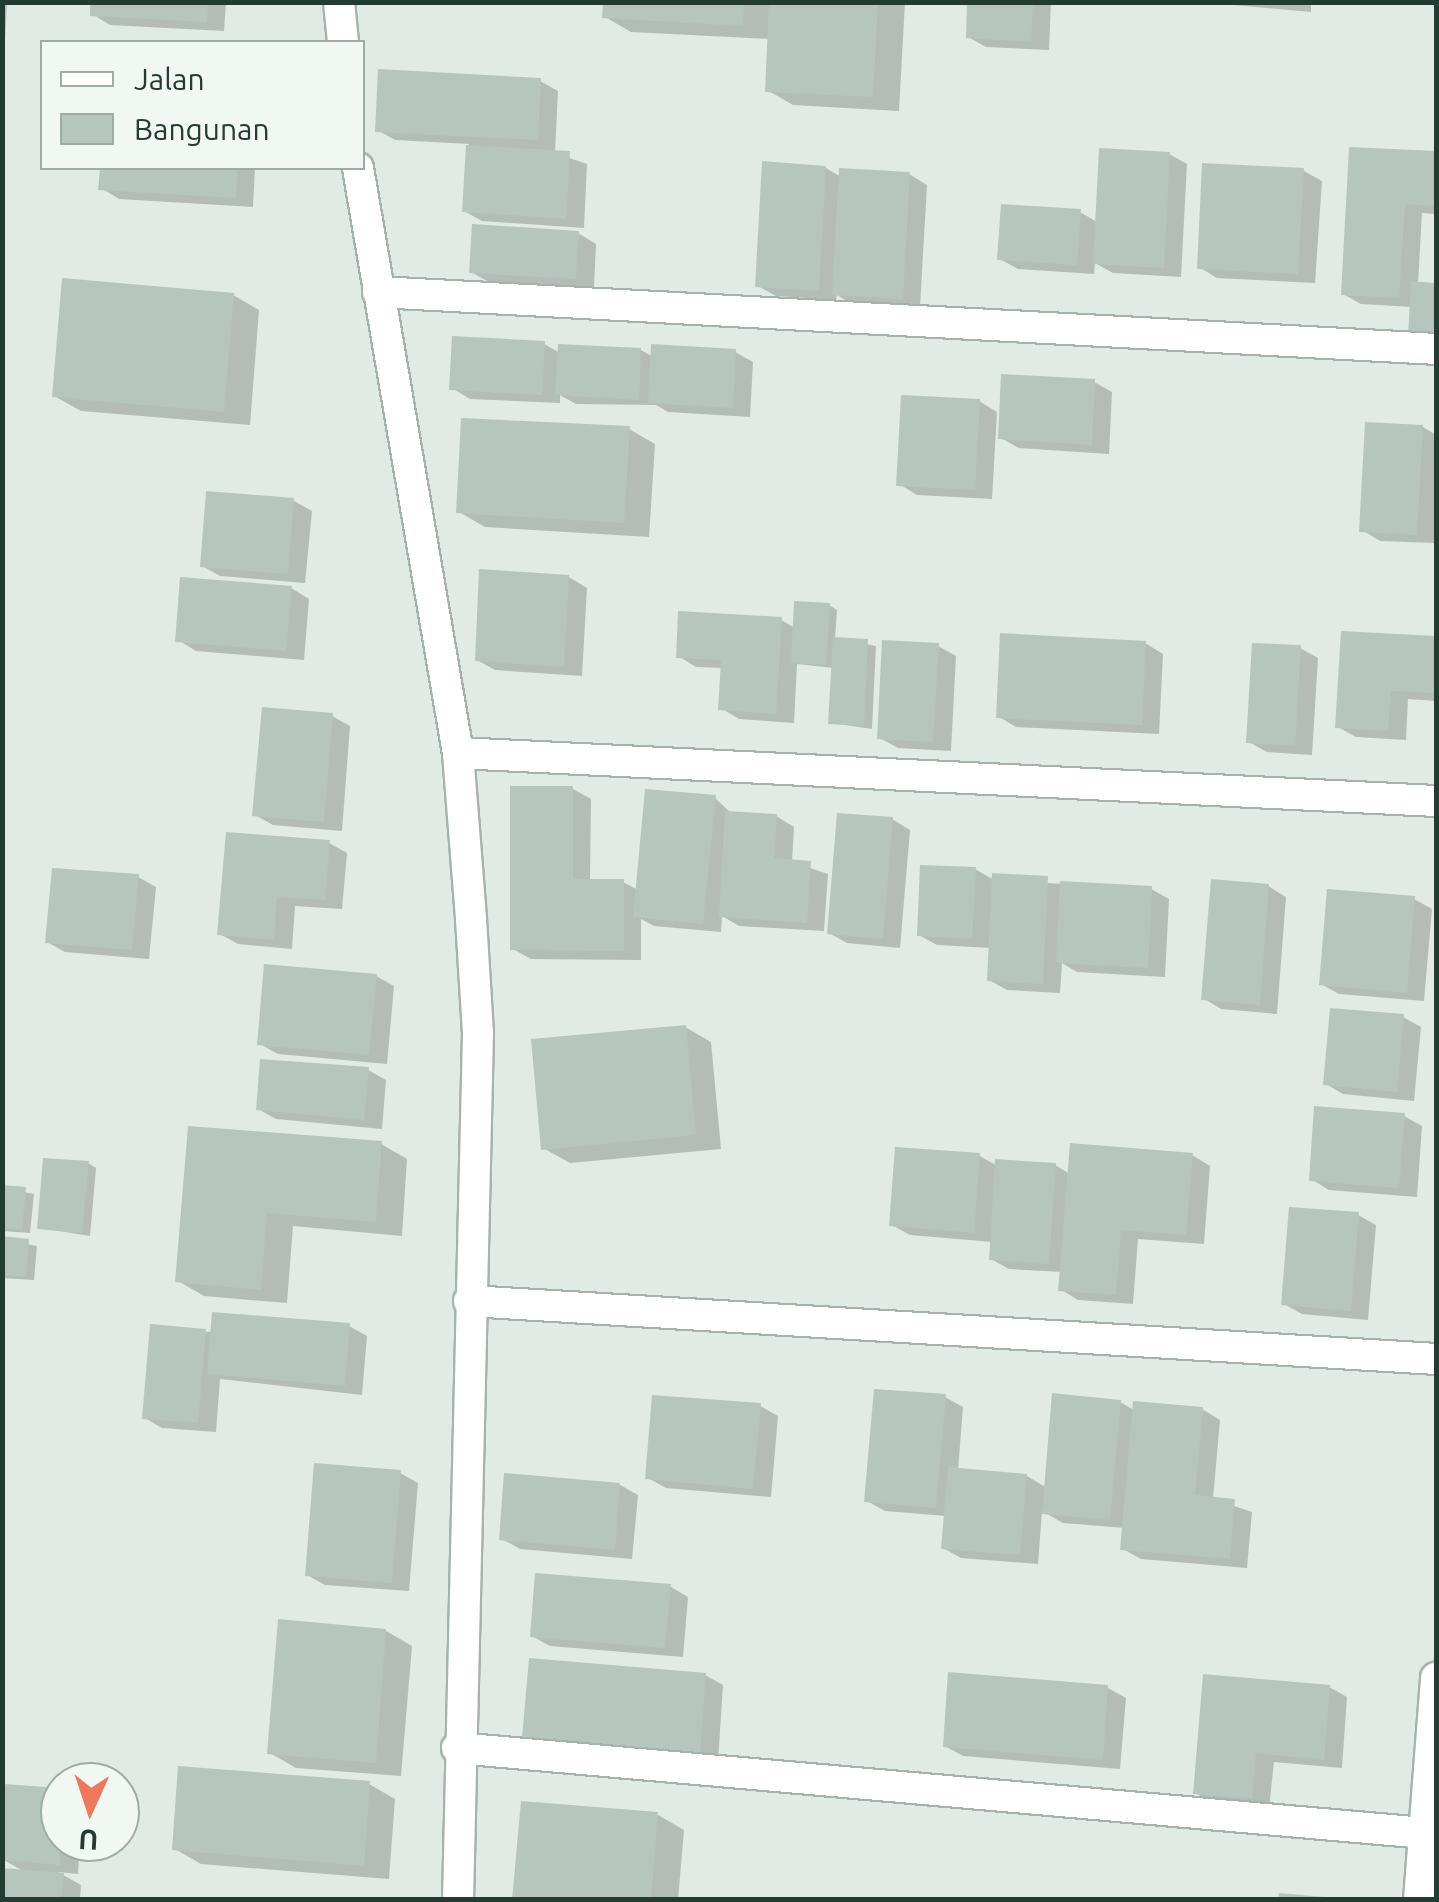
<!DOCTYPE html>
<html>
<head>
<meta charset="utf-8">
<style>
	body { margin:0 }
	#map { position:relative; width:1439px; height:1902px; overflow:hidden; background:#e1ebe6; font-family:Ubuntu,sans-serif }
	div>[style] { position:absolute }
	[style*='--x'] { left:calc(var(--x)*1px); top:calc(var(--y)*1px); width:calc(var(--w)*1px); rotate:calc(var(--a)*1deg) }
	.shadow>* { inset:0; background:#0003 }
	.building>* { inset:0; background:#b6c6bf }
	.roads { filter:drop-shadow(2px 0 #a4b3ad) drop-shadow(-2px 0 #a4b3ad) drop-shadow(0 2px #a4b3ad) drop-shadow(0 -2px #a4b3ad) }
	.street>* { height:30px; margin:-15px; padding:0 15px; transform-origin:15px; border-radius:15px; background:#fff }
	span { translate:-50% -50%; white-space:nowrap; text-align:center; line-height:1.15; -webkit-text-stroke:8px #f1f8f4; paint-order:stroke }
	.frame { position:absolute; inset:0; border:5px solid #223b33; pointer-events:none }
	.legend { position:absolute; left:40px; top:40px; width:325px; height:130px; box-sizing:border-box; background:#f1f8f4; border:2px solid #9eaca7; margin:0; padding:12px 18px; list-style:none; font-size:30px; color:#223b33 }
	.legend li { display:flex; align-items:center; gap:20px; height:50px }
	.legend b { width:50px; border:2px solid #9eaca7 }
	.north { position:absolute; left:40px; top:1762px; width:100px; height:100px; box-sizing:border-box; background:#f1f8f4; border:2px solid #9eaca7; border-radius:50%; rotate:183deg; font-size:28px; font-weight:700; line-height:40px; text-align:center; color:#223b33 }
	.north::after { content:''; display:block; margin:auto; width:35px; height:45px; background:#ee775c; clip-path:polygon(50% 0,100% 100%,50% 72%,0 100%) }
</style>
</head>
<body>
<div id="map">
	<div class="shadow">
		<i style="clip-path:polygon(2px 2px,7px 2px,3px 79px,2px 79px)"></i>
		<i style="clip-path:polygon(93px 2px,226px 2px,224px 31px,110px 25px,92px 14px)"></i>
		<i style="clip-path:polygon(606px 2px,905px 2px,899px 111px,793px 105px,767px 90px,770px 39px,631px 32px,605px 17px)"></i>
		<i style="clip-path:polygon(970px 2px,1051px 2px,1049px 50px,986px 47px,968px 37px)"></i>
		<i style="clip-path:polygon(1202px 2px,1311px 2px,1311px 12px)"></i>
		<i style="clip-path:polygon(540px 81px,558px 91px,555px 153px,587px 164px,584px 228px,482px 221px,464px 211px,469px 144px,395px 140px,377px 130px)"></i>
		<i style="clip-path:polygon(1351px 149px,1436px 154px,1436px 214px,1422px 213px,1418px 284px,1436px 285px,1436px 342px,1412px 307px,1361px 304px,1343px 294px)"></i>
		<i style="clip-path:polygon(1169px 154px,1187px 164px,1181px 277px,1113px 273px,1095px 263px,1094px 274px,1018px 269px,1000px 259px,1080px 212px,1097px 222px)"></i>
		<i style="clip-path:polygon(102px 168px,255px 168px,253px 207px,119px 199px,101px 188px)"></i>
		<i style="clip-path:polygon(826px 168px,841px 177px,909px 174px,927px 185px,920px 307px,852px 304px,837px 295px,836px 300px,776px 296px,758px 286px)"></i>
		<i style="clip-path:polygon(1304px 171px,1322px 181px,1315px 283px,1217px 278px,1199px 267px)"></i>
		<i style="clip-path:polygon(578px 233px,596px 244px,594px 287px,489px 282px,471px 272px)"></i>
		<i style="clip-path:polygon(233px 295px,259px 310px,250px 425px,81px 411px,54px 396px)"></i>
		<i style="clip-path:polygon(544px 344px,560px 353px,641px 350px,653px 357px,735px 352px,753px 362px,750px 417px,668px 412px,656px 405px,576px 404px,560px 395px,560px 403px,470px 399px,452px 388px)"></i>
		<i style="clip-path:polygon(1094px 382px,1112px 392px,1109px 454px,1019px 448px,1001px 438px)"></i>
		<i style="clip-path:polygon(979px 401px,997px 412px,992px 499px,917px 495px,899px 484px)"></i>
		<i style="clip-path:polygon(1423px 427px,1436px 435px,1434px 543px,1380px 541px,1362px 530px)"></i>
		<i style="clip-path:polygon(629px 429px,655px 444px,649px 537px,485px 527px,459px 512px)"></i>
		<i style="clip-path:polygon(294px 501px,312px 511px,305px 583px,220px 576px,202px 566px)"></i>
		<i style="clip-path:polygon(569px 577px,587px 588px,582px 676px,495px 670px,477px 660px)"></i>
		<i style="clip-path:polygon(291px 588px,309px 599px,304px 660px,196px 651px,178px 640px)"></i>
		<i style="clip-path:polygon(829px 605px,837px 610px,835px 639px,876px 646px,872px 729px,831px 723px,834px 668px,797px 664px,794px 723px,739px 719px,721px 708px,723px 668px,696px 667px,678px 656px,781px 620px,795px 628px)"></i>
		<i style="clip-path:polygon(1343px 634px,1436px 639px,1436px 701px,1408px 699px,1406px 740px,1356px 737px,1338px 727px)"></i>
		<i style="clip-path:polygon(1145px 643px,1163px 654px,1159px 734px,1016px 727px,998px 716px)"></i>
		<i style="clip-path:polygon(938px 646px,956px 656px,951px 751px,898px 748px,880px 738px)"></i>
		<i style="clip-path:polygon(1300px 648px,1318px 658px,1312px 755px,1267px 752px,1249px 742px)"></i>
		<i style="clip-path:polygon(332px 716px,350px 726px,342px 831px,273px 825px,255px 815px)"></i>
		<i style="clip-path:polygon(573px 789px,591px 799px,590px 882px,623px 882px,638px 890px,715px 798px,732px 814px,776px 816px,794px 827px,792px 862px,828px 874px,824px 931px,739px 926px,722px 916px,721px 932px,654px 926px,641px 919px,641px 960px,531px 959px,513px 949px)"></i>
		<i style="clip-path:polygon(892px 819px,910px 830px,900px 948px,847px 943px,829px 933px)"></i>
		<i style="clip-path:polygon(329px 843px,347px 853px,342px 909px,295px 906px,292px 949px,238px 944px,220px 934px)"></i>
		<i style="clip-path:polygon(975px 869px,994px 880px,1151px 889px,1169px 899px,1165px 977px,1077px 972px,1062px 963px,1060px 993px,1007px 990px,989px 980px,991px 948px,937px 945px,919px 935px)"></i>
		<i style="clip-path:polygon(138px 877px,156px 887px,149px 959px,65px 952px,47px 942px)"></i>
		<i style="clip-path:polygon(1268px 886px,1286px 897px,1277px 1014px,1221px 1009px,1203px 998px)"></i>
		<i style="clip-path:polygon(1414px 899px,1432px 909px,1424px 1001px,1339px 994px,1321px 984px)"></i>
		<i style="clip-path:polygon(376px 976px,394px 986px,387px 1064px,278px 1054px,260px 1044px)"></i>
		<i style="clip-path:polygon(1403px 1017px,1421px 1027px,1414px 1101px,1343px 1094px,1326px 1084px)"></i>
		<i style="clip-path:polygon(685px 1027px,711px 1042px,721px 1149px,570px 1163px,543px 1148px)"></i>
		<i style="clip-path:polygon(368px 1070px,386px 1080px,382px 1129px,276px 1119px,258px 1109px)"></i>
		<i style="clip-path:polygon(1404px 1116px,1422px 1126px,1417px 1197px,1329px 1190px,1311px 1179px)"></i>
		<i style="clip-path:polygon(191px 1128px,381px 1144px,407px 1159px,402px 1236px,293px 1226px,287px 1303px,204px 1296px,178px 1281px)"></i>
		<i style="clip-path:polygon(1192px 1155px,1210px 1166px,1204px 1244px,1138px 1239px,1133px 1304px,1078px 1300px,1060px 1289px,1062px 1272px,1009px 1269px,991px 1259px,993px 1242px,910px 1235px,892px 1225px,980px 1156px,997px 1166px,1055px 1165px,1070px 1174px)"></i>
		<i style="clip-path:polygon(88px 1163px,96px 1168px,90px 1236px,40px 1228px)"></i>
		<i style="clip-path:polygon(2px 1188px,34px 1194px,30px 1233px,2px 1231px)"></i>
		<i style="clip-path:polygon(1358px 1215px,1376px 1225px,1368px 1320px,1302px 1314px,1284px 1304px)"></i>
		<i style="clip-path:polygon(2px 1239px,37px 1246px,34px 1280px,2px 1278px)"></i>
		<i style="clip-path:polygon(349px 1326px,367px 1336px,362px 1395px,220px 1379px,216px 1432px,162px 1428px,145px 1418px,205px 1332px)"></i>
		<i style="clip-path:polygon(945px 1397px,963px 1407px,958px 1470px,1027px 1476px,1047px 1488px,1120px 1402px,1134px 1410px,1202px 1409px,1220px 1420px,1213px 1499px,1252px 1512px,1247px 1568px,1141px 1559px,1123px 1549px,1125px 1528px,1063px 1523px,1042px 1511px,1038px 1564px,961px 1558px,943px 1548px,946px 1516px,885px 1511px,867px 1501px)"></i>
		<i style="clip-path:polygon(760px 1406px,778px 1416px,771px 1497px,666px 1488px,648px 1478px)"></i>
		<i style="clip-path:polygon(400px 1473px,418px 1483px,409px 1591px,325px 1585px,307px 1575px)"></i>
		<i style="clip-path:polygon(620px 1485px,638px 1495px,632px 1559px,520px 1549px,502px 1539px)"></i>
		<i style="clip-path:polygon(671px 1587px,688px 1597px,683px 1657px,550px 1646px,532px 1636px)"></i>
		<i style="clip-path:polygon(386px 1631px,412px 1646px,401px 1776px,296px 1768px,270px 1753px)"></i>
		<i style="clip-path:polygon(705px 1675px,723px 1685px,718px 1762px,543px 1747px,525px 1737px)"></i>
		<i style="clip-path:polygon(1329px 1687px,1347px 1697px,1342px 1768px,1274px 1762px,1269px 1808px,1213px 1803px,1195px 1793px)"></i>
		<i style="clip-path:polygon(1108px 1688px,1126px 1698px,1120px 1769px,963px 1756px,945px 1746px)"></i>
		<i style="clip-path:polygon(369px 1784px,395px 1799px,389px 1879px,201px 1864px,175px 1849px)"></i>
		<i style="clip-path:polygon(60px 1791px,60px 1842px,80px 1842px,78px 1874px,58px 1872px,81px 1885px,80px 1900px,2px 1900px,25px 1872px,2px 1859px)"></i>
		<i style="clip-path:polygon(658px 1815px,684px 1830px,678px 1900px,515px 1900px)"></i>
	</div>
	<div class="building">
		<i style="clip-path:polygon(90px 2px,208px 2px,207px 22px,90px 16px)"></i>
		<i style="clip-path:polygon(603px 2px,744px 2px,743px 26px,602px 18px)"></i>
		<i style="clip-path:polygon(769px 2px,878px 2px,873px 97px,765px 92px)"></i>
		<i style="clip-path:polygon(967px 2px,1033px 2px,1031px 42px,966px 38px)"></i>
		<i style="clip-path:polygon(378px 69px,541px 78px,538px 140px,375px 132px)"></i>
		<i style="clip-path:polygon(466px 145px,570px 151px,566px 219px,462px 212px)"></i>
		<i style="clip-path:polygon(1349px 147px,1436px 151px,1436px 206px,1405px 204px,1399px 298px,1341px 295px)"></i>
		<i style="clip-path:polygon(1099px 148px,1170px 152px,1164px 268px,1093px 264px)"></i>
		<i style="clip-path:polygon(762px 161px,826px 166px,819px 291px,755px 287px)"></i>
		<i style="clip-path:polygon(1202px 163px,1304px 168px,1298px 274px,1197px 269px)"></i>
		<i style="clip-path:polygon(100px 168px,238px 168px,236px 198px,98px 190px)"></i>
		<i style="clip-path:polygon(839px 168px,910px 172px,903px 299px,832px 295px)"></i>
		<i style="clip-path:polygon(1001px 204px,1081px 209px,1077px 265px,997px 260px)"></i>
		<i style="clip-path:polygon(472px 224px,579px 231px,576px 279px,469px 273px)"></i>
		<i style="clip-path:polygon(62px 278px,234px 293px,224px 412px,52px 397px)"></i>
		<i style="clip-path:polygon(1411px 281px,1436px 283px,1436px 339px,1408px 337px)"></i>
		<i style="clip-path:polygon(452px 336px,545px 341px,542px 395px,449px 390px)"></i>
		<i style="clip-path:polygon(558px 344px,641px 348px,639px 400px,555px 395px)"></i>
		<i style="clip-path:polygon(651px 344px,736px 349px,733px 408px,648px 403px)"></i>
		<i style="clip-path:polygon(1001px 374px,1095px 379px,1092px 445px,998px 439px)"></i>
		<i style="clip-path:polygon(901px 395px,980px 399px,975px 490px,896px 486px)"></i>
		<i style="clip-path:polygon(461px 418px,630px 426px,624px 523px,456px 513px)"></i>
		<i style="clip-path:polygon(1365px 422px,1423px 425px,1417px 535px,1359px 532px)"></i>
		<i style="clip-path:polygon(206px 491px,294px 498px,288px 574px,200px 567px)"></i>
		<i style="clip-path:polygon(479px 569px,569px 575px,564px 667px,475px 661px)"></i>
		<i style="clip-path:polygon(180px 577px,292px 586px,286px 651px,175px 642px)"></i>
		<i style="clip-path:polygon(794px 601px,830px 603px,826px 665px,791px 663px)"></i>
		<i style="clip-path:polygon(678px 611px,782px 617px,776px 714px,718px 710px,721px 660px,676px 658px)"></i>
		<i style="clip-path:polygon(1341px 631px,1436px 636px,1436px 693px,1391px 691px,1388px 731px,1335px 728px)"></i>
		<i style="clip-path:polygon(1000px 633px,1146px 641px,1142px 725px,996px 718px)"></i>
		<i style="clip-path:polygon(833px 637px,868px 639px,864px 726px,828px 724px)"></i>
		<i style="clip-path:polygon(882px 640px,939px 643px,933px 742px,877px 739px)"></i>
		<i style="clip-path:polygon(1252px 643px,1301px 645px,1295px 746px,1246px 743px)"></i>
		<i style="clip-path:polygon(262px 707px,333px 713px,324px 822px,252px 816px)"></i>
		<i style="clip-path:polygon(510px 786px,573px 786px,573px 879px,624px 879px,624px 951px,510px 950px)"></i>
		<i style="clip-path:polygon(645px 789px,716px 795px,703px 924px,633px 917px)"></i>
		<i style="clip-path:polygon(725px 811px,777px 814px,774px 858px,811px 861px,807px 923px,719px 917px)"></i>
		<i style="clip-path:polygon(837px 813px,893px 817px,883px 939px,827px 934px)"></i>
		<i style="clip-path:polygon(226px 832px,330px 840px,325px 900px,277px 897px,274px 940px,217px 935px)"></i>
		<i style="clip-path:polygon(920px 865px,976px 867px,972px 939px,917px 936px)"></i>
		<i style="clip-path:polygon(52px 868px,139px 874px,132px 950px,45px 943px)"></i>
		<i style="clip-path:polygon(992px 873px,1048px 876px,1043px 984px,987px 981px)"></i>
		<i style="clip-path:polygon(1211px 879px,1269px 884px,1260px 1005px,1201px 1000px)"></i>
		<i style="clip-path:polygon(1060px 881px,1152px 886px,1148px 968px,1056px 963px)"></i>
		<i style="clip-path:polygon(1327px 889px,1415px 896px,1407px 993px,1319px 985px)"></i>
		<i style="clip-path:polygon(264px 964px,377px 974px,369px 1055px,257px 1045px)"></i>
		<i style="clip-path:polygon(1330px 1008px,1404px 1014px,1397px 1092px,1323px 1085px)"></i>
		<i style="clip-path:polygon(686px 1025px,696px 1135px,541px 1150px,531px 1039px)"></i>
		<i style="clip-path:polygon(260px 1059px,369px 1067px,364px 1120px,256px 1110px)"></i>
		<i style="clip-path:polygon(1314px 1106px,1405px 1113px,1399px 1188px,1309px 1181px)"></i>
		<i style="clip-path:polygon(188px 1126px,382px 1141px,376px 1222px,267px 1213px,261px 1290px,175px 1282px)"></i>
		<i style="clip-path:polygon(1070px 1143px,1193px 1153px,1186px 1235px,1121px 1230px,1116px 1295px,1058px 1291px)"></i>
		<i style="clip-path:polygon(895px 1147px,980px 1153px,974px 1233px,889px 1226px)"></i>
		<i style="clip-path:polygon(43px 1158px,89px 1161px,82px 1233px,37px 1229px)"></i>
		<i style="clip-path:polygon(995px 1159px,1056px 1163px,1049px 1264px,989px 1260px)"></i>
		<i style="clip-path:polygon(2px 1185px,26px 1187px,22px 1230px,2px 1228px)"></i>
		<i style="clip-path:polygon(1289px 1207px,1359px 1212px,1351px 1311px,1281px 1305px)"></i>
		<i style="clip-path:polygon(2px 1236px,29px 1239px,26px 1277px,2px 1275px)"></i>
		<i style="clip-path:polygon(212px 1312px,350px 1323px,345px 1386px,207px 1374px)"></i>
		<i style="clip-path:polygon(150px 1324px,206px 1329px,198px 1423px,142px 1419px)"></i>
		<i style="clip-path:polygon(874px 1389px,946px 1394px,936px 1508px,864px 1502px)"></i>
		<i style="clip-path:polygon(1052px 1393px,1121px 1400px,1110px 1520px,1042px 1514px)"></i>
		<i style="clip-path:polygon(652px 1395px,761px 1403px,753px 1489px,645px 1479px)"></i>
		<i style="clip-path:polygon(1133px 1401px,1203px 1407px,1195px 1495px,1235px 1499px,1230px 1559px,1120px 1550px)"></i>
		<i style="clip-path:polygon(314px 1463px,401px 1470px,392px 1583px,305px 1576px)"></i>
		<i style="clip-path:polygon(948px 1467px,1027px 1474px,1020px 1555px,941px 1549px)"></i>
		<i style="clip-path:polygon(504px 1473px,620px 1483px,615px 1550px,499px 1540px)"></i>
		<i style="clip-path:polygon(535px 1573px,671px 1584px,665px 1648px,530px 1637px)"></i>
		<i style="clip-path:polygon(278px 1619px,386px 1629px,376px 1763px,267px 1754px)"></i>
		<i style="clip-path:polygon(529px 1658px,706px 1673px,700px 1753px,522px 1738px)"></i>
		<i style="clip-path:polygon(948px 1672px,1108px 1685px,1103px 1760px,943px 1747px)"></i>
		<i style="clip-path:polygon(1203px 1674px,1330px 1685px,1324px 1760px,1256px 1753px,1252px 1799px,1193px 1794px)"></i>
		<i style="clip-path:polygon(178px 1766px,370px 1781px,364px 1866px,172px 1850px)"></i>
		<i style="clip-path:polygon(4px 1784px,60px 1788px,60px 1865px,2px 1860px)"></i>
		<i style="clip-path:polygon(521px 1801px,658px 1812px,651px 1900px,512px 1900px)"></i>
		<i style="clip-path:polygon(2px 1868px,64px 1873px,61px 1900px,2px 1900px)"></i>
		<i style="clip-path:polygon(1279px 1893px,1325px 1897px,1325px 1900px,1278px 1900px)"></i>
	</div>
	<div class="roads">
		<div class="street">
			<i style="--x:339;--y:2;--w:40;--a:84.3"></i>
			<i style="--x:358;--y:168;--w:593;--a:80.3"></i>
			<i style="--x:458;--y:753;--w:167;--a:85.5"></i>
			<i style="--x:471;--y:919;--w:114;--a:86.5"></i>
			<i style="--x:478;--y:1033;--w:867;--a:91.32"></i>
			<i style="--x:378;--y:292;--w:1060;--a:3.08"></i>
			<i style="--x:458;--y:753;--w:979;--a:2.81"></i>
			<i style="--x:469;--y:1301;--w:969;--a:3.43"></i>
			<i style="--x:457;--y:1748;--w:983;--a:5.02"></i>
			<i style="--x:1419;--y:1900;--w:223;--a:-85.6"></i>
		</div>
	</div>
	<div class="frame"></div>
	<ul class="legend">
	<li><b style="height:12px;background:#fff"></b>Jalan</li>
	<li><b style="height:28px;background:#b6c6bf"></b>Bangunan</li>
	</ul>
	<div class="north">U</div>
</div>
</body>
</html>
